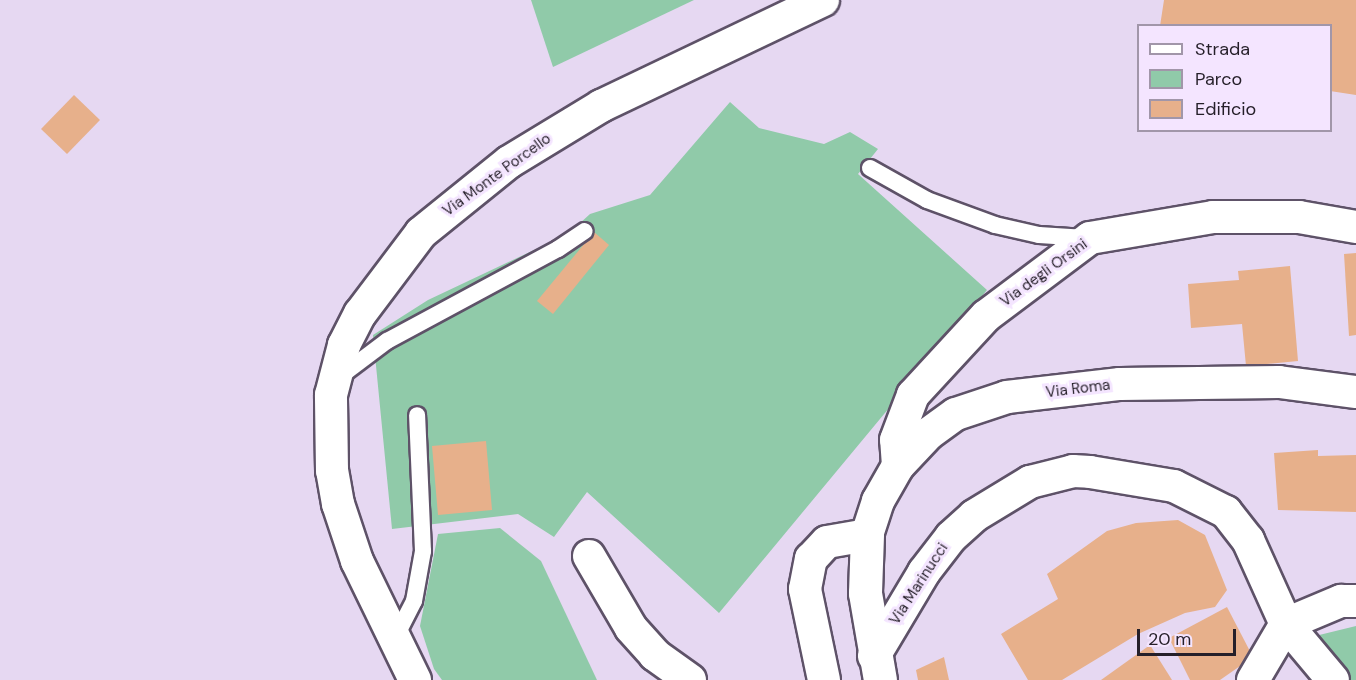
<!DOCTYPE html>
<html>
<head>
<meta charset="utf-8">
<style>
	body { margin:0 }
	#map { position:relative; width:1356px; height:680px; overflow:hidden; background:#e6d8f2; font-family:"DM Sans",sans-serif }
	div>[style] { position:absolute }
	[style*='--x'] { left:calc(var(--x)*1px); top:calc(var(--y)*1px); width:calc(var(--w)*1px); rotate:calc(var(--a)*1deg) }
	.green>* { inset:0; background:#90caa9 }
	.building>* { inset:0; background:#e7b08b }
	.roads { filter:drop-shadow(2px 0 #5e5268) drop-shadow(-2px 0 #5e5268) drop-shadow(0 2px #5e5268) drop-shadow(0 -2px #5e5268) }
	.service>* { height:16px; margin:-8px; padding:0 8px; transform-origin:8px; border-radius:8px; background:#fff }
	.minor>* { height:32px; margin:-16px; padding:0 16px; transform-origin:16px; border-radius:16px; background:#fff }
	.tertiary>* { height:33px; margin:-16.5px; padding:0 16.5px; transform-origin:16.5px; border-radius:16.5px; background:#fff }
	span { translate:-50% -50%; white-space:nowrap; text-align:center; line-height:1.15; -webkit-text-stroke:6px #f4e5ff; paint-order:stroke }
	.street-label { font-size:15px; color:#251f29 }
	.legend { position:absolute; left:1137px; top:24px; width:195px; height:108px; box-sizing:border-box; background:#f4e5ff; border:2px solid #a196a9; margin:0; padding:8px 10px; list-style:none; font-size:18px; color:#251f29 }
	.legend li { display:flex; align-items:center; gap:12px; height:30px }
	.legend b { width:30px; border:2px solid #a196a9 }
	.scale { position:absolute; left:1137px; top:629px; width:99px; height:27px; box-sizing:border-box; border:3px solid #251f29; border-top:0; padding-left:8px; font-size:18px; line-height:21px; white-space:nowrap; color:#251f29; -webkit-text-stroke:4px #f4e5ff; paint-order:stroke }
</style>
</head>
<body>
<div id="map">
	<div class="green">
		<i style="clip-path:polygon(531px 0,694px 0,553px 67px)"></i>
		<i style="clip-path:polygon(730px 102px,759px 128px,824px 144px,850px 132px,878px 149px,858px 174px,987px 290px,719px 613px,587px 492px,554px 537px,518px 514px,392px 529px,373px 335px,428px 300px,568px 234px,590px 214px,650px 195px)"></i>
		<i style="clip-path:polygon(500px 528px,541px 561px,597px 680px,442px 680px,434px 669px,420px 626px,438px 534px)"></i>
		<i style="clip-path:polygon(1356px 626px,1356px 680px,1345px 680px,1311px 637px)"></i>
	</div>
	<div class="building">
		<i style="clip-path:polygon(1164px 0,1356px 0,1356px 95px,1330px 91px,1330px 26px,1160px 26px)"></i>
		<i style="clip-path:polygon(74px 95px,100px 120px,67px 154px,41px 129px)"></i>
		<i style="clip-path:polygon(594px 232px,609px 245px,553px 314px,537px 301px)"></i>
		<i style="clip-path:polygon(1356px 253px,1356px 335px,1349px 336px,1344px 254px)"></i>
		<i style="clip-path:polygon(1290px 266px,1298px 361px,1246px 366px,1242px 324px,1191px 328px,1188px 284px,1239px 280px,1238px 271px)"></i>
		<i style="clip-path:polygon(486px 441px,492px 510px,438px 515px,432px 446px)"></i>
		<i style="clip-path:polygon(1318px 450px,1318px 456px,1356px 455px,1356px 512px,1278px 510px,1274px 453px)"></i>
		<i style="clip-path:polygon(1178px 520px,1205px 535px,1227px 590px,1215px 607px,1185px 613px,1138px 634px,1062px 680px,1028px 680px,1001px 634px,1058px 599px,1047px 574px,1107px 531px,1136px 523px)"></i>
		<i style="clip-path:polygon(1227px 607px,1253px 657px,1220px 680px,1190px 680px,1169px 638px)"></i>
		<i style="clip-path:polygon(1150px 645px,1172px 680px,1101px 680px)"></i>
		<i style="clip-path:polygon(944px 657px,949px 680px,918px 680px,916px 670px)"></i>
	</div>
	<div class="roads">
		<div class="service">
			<i style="--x:870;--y:168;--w:65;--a:29.3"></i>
			<i style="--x:927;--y:200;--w:72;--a:20.2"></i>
			<i style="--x:995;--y:225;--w:45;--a:12.8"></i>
			<i style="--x:1039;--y:235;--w:47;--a:3.7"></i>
			<i style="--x:339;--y:377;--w:60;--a:-36.9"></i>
			<i style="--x:387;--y:341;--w:194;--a:-28.3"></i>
			<i style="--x:558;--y:249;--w:32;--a:-34"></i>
			<i style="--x:393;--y:642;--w:46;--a:-62.9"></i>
			<i style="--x:414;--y:601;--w:51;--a:-79.8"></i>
			<i style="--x:423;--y:551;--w:136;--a:-92.5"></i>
		</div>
		<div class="minor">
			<i style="--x:898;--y:466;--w:26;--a:-94"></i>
			<i style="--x:896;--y:440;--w:48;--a:-69.3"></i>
			<i style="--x:913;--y:395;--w:108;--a:-47.3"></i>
			<i style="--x:986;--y:316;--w:130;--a:-36.9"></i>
			<i style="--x:1090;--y:238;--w:125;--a:-9.7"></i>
			<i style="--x:1213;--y:217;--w:86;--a:0"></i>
			<i style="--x:1299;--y:217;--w:58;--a:10"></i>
			<i style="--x:589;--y:556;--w:83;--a:59.7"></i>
			<i style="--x:631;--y:628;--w:36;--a:48"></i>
			<i style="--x:655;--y:655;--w:43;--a:35.5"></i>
			<i style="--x:1286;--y:624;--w:60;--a:-22.7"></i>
			<i style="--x:1341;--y:601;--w:15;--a:0"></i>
			<i style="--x:874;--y:656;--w:98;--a:-59.2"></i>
			<i style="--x:924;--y:572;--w:44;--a:-52.4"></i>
			<i style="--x:951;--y:537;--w:31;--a:-42"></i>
			<i style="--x:974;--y:516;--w:66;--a:-31.3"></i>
			<i style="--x:1030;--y:482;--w:44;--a:-14.3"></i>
			<i style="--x:1073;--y:471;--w:17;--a:3"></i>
			<i style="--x:1090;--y:472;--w:85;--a:9.5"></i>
			<i style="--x:1174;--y:486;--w:58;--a:26.6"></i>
			<i style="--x:1226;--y:512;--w:36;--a:52"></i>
			<i style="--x:1248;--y:540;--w:92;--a:65.7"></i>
			<i style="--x:1286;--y:624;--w:73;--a:50"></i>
			<i style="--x:415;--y:680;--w:132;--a:-116"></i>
			<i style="--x:357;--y:561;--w:60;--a:-108.4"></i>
			<i style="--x:338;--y:504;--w:34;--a:-100"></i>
			<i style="--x:332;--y:471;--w:76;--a:-90.8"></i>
			<i style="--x:331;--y:395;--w:52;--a:-75.4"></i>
			<i style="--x:344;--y:345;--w:35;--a:-63"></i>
			<i style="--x:360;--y:314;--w:101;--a:-53"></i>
			<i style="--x:421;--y:233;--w:113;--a:-38.9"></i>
			<i style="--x:509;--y:162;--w:108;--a:-31.3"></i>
			<i style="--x:601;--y:106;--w:246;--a:-25.5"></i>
			<i style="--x:824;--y:680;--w:93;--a:-101.8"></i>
			<i style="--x:805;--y:589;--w:31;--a:-79"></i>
			<i style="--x:811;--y:559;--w:23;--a:-47"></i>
			<i style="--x:827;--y:542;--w:41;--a:-9.9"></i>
			<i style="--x:867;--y:535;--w:36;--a:-72"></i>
			<i style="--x:878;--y:501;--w:40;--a:-60.3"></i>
			<i style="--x:898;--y:466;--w:44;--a:-46.8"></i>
			<i style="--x:928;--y:434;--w:34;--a:-36"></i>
			<i style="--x:956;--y:414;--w:54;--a:-18.4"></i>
			<i style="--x:1007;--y:397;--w:114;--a:-6.6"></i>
			<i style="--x:1120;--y:384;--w:159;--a:-0.7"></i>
			<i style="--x:1279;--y:382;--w:78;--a:7.4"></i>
			<i style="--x:1253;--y:680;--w:65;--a:-59.5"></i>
		</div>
		<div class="tertiary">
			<i style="--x:867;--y:535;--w:58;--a:92"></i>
			<i style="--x:865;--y:593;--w:88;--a:80.2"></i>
		</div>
	</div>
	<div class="street-label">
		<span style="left:497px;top:175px;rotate:-36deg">Via Monte Porcello</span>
		<span style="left:1044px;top:273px;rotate:-36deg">Via degli Orsini</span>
		<span style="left:1078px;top:389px;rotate:-7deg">Via Roma</span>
		<span style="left:919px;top:584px;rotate:-57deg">Via Marinucci</span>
	</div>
	<ul class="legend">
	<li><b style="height:8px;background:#fff"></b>Strada</li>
	<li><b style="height:16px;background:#90caa9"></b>Parco</li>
	<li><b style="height:16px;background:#e7b08b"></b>Edificio</li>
	</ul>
	<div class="scale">20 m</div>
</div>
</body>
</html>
